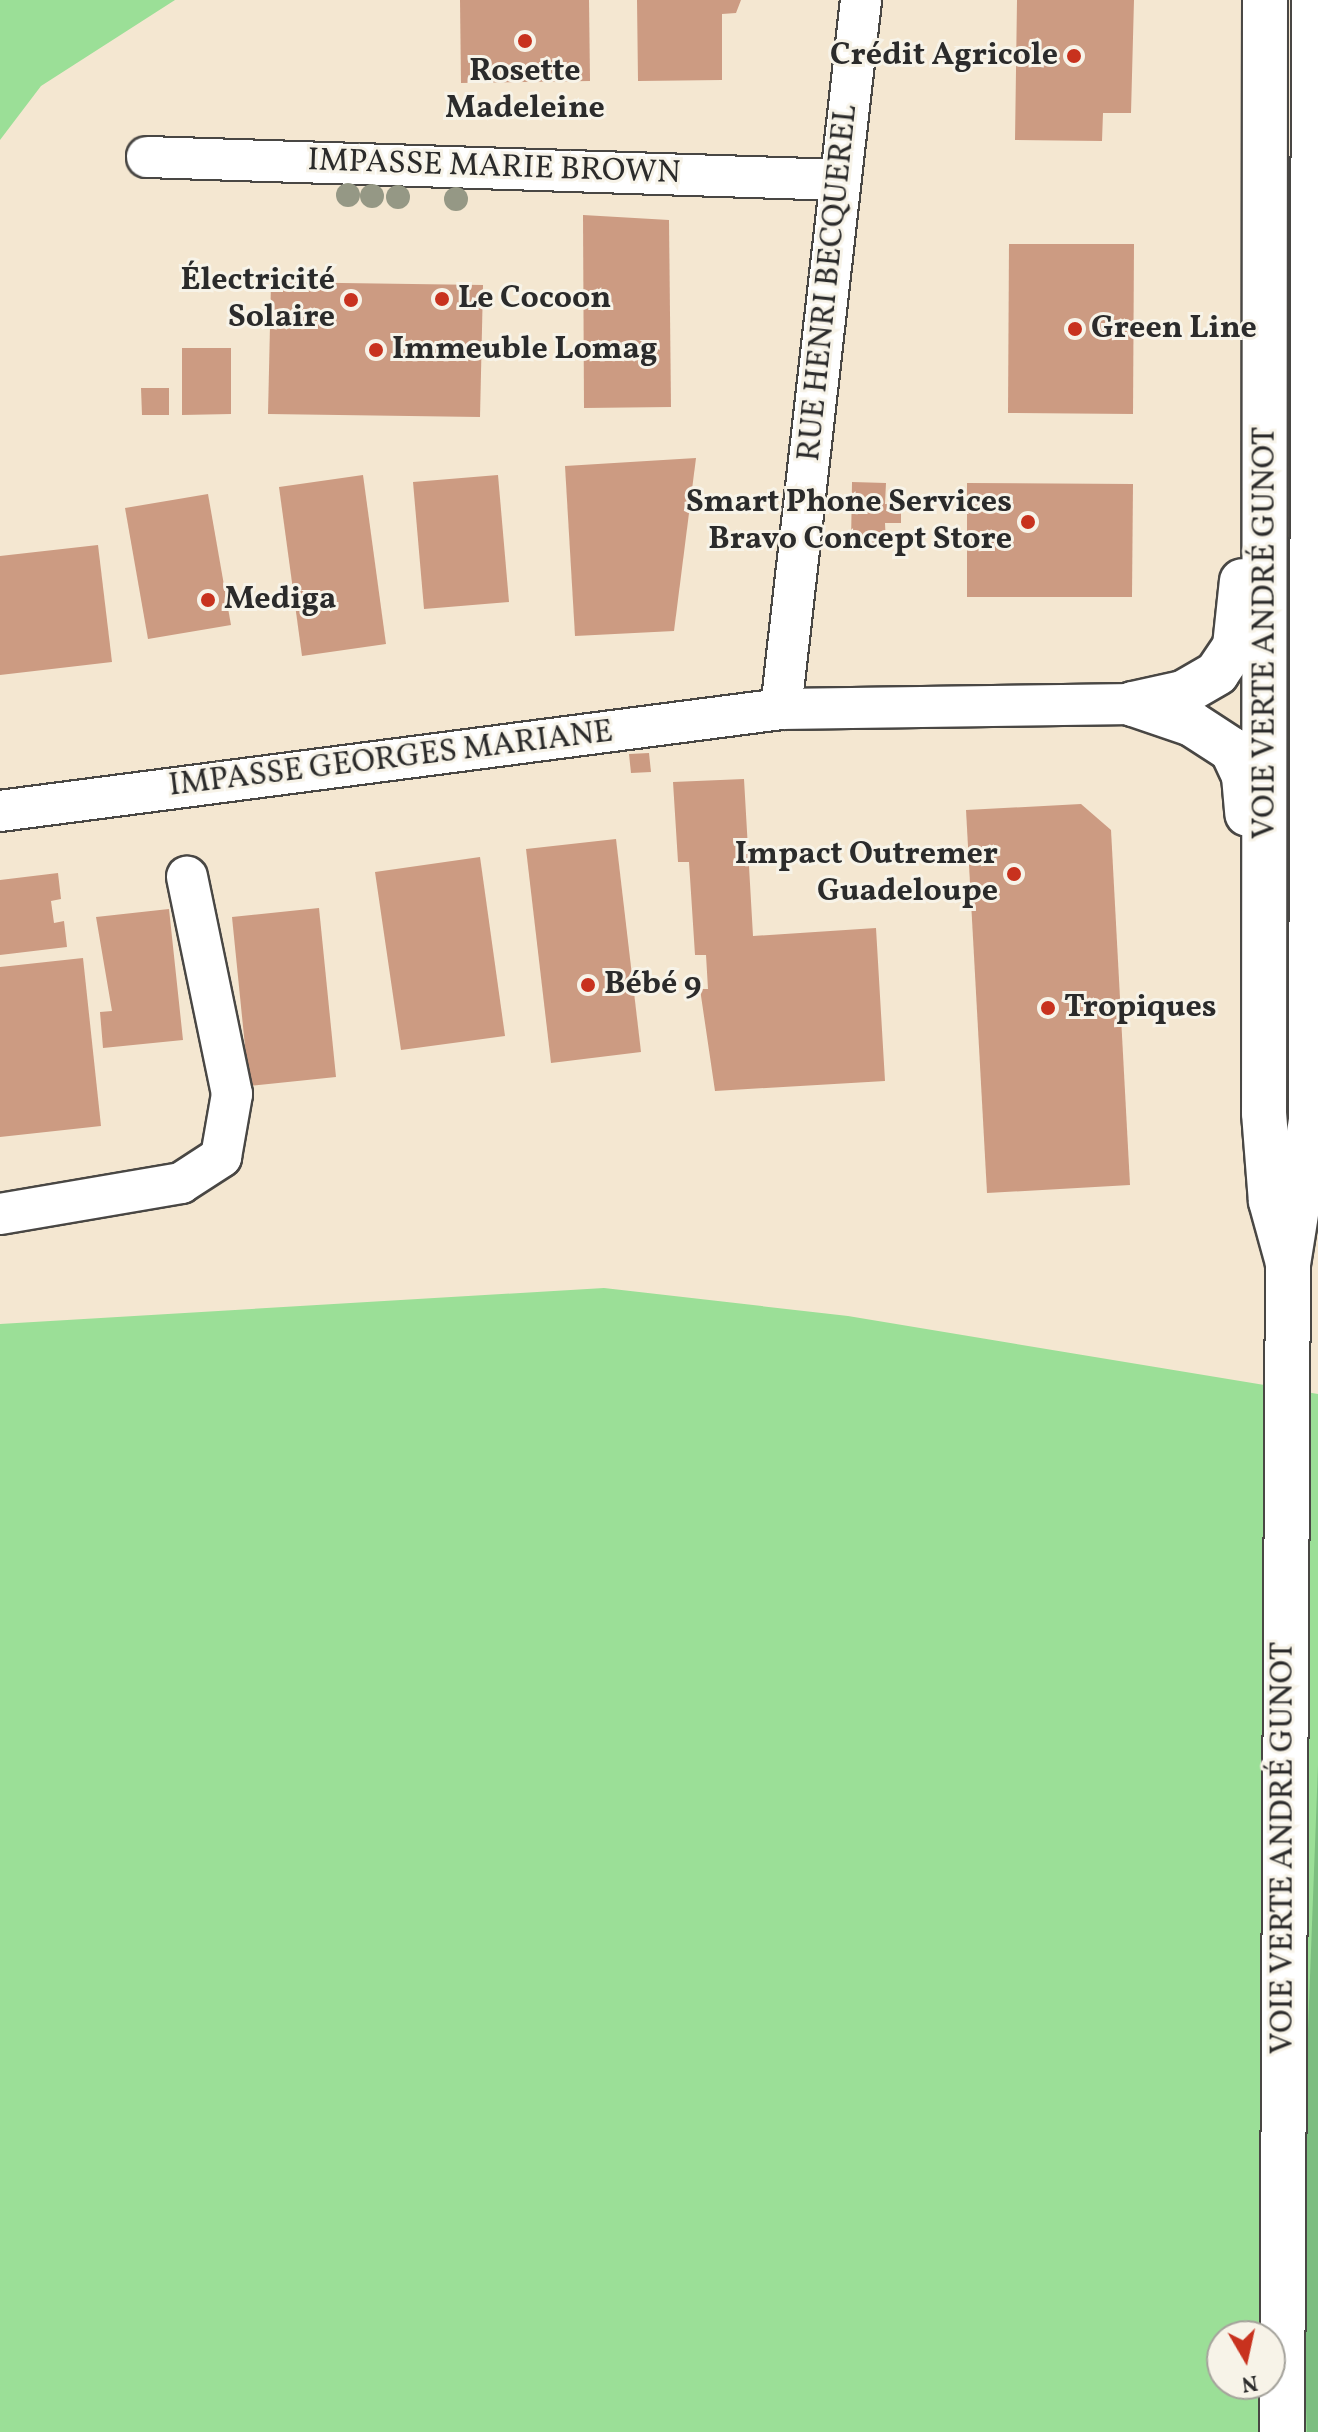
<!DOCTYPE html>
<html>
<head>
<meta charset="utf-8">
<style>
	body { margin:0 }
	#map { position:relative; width:1318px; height:2432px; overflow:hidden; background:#f4e7d1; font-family:Vollkorn,serif }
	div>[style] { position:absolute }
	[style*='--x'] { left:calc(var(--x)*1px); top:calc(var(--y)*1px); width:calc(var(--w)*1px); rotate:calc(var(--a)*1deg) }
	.green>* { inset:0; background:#9bdf97 }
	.forest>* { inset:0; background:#7cbe80 }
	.building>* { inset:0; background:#cc9b82 }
	.roads { filter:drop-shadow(2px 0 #494744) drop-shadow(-2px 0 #494744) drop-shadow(0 2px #494744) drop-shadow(0 -2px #494744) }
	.minor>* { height:40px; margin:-20px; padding:0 20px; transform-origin:20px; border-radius:20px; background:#fff }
	.major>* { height:44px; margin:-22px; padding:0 22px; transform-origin:22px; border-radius:22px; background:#fff }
	.trees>* { width:24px; height:24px; margin:-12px; border-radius:50%; background:#959885 }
	.dots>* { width:22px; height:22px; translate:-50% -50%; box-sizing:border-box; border:4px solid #f7f3e8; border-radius:50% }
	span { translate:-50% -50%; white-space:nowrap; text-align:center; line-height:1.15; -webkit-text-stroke:6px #f7f3e8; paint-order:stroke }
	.poi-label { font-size:32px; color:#2b2b2b; font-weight:700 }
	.right { translate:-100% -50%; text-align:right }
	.left { translate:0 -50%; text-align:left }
	.street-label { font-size:32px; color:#2b2b2b }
	.north { position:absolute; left:1206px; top:2320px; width:80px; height:80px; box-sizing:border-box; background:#f7f3e8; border:2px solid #a5a39c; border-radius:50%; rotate:171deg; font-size:22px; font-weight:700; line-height:32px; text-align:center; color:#2b2b2b }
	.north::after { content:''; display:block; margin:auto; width:28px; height:36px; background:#c8321e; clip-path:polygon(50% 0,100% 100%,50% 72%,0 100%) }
</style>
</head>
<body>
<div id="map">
	<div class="green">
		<i style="clip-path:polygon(0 0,175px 0,41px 86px,0 140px)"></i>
		<i style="clip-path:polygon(evenodd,604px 1288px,848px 1316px,1318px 1394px,1318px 2432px,0 2432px,0 1324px,604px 1288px,1222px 2336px,1270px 2336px,1270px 2384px,1222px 2384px,1222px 2336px)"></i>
	</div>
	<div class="forest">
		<i style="clip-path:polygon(1318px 1765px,1318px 2432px,1307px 2432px,1300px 2243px)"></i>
	</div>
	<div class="building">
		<i style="clip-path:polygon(460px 0,589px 0,590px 81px,461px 83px)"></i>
		<i style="clip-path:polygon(637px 0,741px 0,736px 13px,722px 14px,722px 80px,638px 81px)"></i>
		<i style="clip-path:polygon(1017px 0,1134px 0,1131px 113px,1103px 113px,1102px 141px,1015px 140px)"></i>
		<i style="clip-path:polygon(583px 215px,669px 220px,671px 407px,584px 408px)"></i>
		<i style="clip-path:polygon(1009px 244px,1134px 244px,1133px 414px,1008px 413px)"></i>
		<i style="clip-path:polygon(271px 282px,483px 285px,480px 417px,268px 414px)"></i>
		<i style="clip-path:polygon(182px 348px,231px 348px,231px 414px,182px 415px)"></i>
		<i style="clip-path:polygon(141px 388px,169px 388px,169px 415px,142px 415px)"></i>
		<i style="clip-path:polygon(696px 458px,674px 631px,575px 636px,565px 466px)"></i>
		<i style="clip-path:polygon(363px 475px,386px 644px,302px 656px,279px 487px)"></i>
		<i style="clip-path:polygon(498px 475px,509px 602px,424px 609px,413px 482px)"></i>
		<i style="clip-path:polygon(852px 482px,886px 483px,885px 504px,901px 504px,901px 523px,885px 523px,886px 544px,851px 544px)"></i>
		<i style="clip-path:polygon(967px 483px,1133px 484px,1132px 597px,967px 597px)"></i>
		<i style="clip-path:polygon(208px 494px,231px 625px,148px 639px,125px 508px)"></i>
		<i style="clip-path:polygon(98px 545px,112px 662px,0 675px,0 556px)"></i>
		<i style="clip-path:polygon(649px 753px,651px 772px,631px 773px,629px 754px)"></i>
		<i style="clip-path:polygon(744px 779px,753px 936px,876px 928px,885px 1081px,715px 1091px,700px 989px,708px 989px,706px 955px,695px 955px,689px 862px,678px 862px,673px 782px)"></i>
		<i style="clip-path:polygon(1081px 804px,1111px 830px,1130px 1185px,987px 1193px,966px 810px)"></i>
		<i style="clip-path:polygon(616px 839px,641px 1052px,551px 1063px,526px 849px)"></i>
		<i style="clip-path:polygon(480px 857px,505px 1036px,401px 1050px,375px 872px)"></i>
		<i style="clip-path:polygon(58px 873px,61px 899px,51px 901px,54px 923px,64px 921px,67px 947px,0 955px,0 880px)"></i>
		<i style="clip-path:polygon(319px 908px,336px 1077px,249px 1086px,232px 917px)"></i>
		<i style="clip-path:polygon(169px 909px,183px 1040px,103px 1048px,100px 1012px,112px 1011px,96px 917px)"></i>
		<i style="clip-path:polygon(83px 958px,101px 1126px,0 1137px,0 967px)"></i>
	</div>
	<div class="roads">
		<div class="minor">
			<i style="--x:147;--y:157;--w:693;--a:1.9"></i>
			<i style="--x:781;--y:709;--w:713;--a:-83.56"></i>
			<i style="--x:0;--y:811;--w:788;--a:-7.44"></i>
			<i style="--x:781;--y:709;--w:352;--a:-0.8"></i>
			<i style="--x:0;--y:1214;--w:184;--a:-9.7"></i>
			<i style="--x:181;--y:1183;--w:48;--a:-33"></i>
			<i style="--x:221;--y:1157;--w:64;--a:-80.1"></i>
			<i style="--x:232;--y:1094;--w:222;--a:-101.7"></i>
		</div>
		<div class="major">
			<i style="--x:1265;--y:0;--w:1113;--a:90.05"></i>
			<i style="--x:1264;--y:1113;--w:88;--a:85.5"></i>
			<i style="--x:1271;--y:1201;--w:60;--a:74.6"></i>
			<i style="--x:1133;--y:704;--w:51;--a:-12.4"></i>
			<i style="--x:1183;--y:693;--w:39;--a:-30"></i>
			<i style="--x:1217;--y:673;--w:32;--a:-56"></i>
			<i style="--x:1235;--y:646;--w:65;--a:-83.9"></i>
			<i style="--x:1133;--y:704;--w:62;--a:18.7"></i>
			<i style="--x:1192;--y:724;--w:48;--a:33"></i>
			<i style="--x:1232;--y:750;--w:29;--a:65"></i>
			<i style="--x:1244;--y:776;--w:38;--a:85"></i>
			<i style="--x:1282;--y:2432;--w:1168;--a:-89.71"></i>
			<i style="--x:1288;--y:1264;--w:145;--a:-80.9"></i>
			<i style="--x:1311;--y:1121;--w:1121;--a:-89.85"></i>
		</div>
	</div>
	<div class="trees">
		<i style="left:348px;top:195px"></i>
		<i style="left:372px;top:196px"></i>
		<i style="left:398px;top:197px"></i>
		<i style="left:456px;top:199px"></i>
	</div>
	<div class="dots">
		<i style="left:525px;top:41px;background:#c8321e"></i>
		<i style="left:1074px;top:56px;background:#c8321e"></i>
		<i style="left:442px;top:299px;background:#c8321e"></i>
		<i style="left:351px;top:300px;background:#c8321e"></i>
		<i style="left:1075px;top:329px;background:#c8321e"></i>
		<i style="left:376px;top:350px;background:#c8321e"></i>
		<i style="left:1028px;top:522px;background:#c8321e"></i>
		<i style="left:208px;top:600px;background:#c8321e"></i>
		<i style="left:1014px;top:874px;background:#c8321e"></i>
		<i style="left:588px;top:985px;background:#c8321e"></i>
		<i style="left:1048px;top:1008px;background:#c8321e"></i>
	</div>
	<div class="poi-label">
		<span class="right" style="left:1058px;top:56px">Crédit Agricole</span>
		<span style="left:525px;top:91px">Rosette<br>Madeleine</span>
		<span class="right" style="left:335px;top:300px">Électricité<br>Solaire</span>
		<span class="left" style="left:458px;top:299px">Le Cocoon</span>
		<span class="left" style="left:1091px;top:329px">Green Line</span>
		<span class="left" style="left:392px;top:350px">Immeuble Lomag</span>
		<span class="right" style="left:1012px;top:522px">Smart Phone Services<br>Bravo Concept Store</span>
		<span class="left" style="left:224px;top:600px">Mediga</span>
		<span class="right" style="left:998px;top:874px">Impact Outremer<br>Guadeloupe</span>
		<span class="left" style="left:604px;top:985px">Bébé 9</span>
		<span class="left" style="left:1064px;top:1008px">Tropiques</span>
	</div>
	<div class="street-label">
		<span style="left:494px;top:168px;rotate:2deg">IMPASSE MARIE BROWN</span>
		<span style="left:829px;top:283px;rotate:-84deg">RUE HENRI BECQUEREL</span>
		<span style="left:1266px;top:633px;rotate:-90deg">VOIE VERTE ANDRÉ GUNOT</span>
		<span style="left:391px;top:760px;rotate:-7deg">IMPASSE GEORGES MARIANE</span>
		<span style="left:1284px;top:1848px;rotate:-90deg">VOIE VERTE ANDRÉ GUNOT</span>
	</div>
	<div class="north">N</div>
</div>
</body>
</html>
